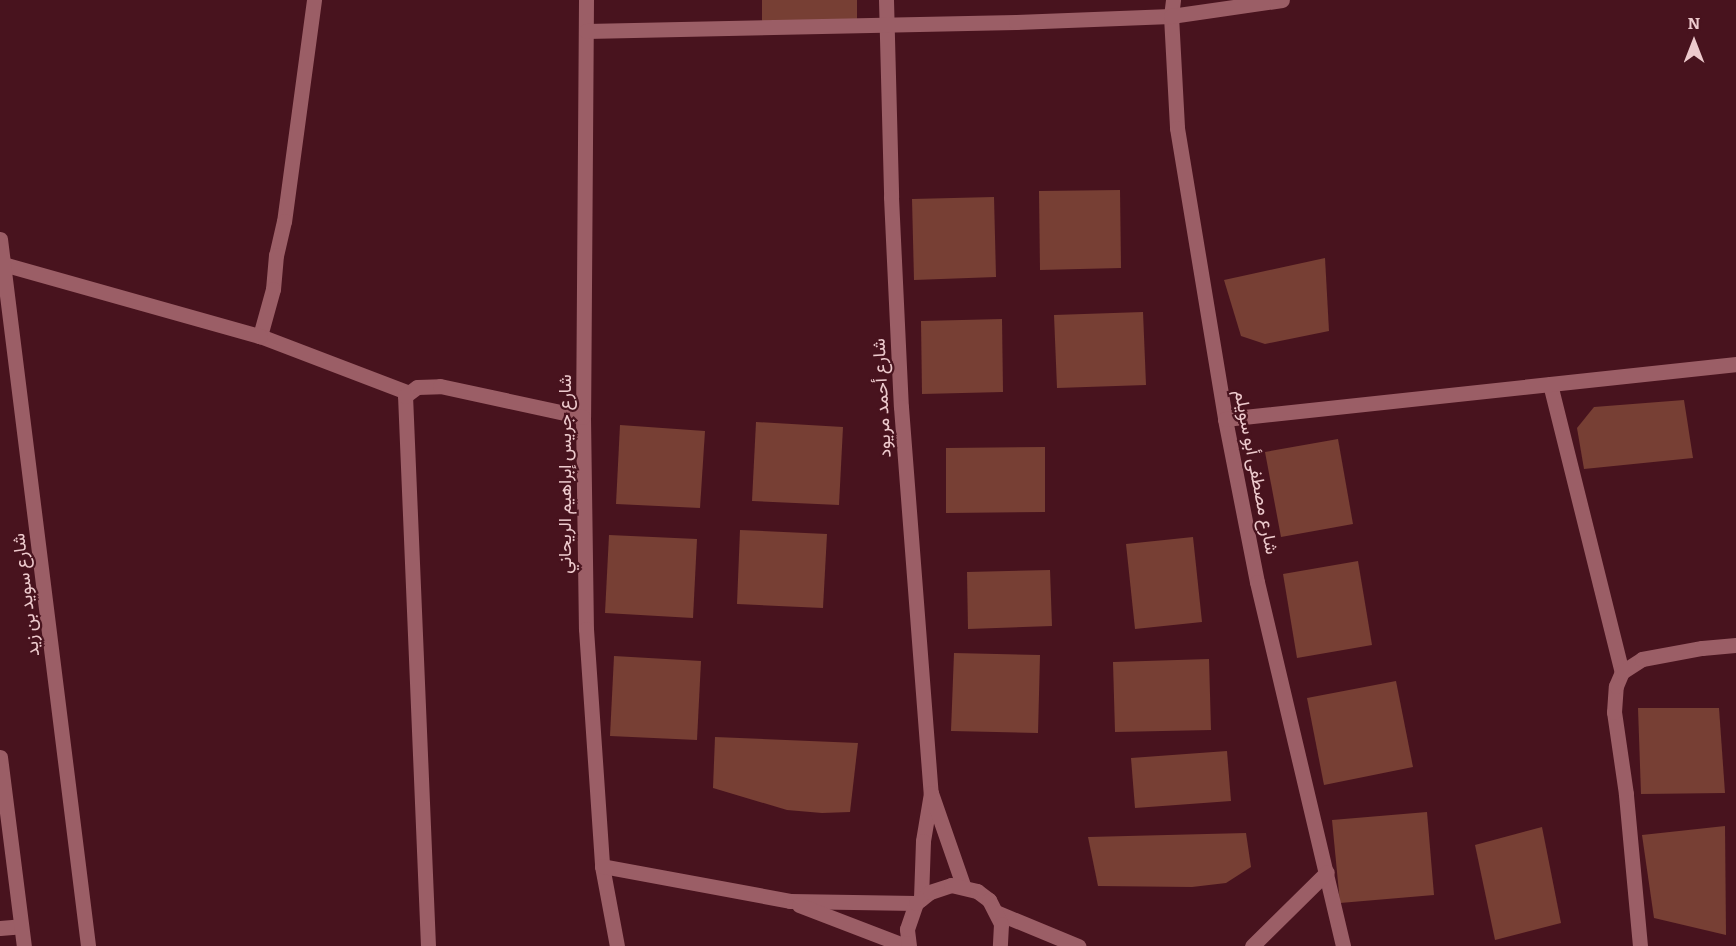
<!DOCTYPE html>
<html>
<head>
<meta charset="utf-8">
<style>
	body { margin:0 }
	#map { position:relative; width:1736px; height:946px; overflow:hidden; background:#48131e; font-family:Bitter,Vazirmatn,serif }
	div>[style] { position:absolute }
	[style*='--x'] { left:calc(var(--x)*1px); top:calc(var(--y)*1px); width:calc(var(--w)*1px); rotate:calc(var(--a)*1deg) }
	.building>* { inset:0; background:#773f34 }
	.street>* { height:15px; margin:-7.5px; padding:0 7.5px; transform-origin:7.5px; border-radius:7.5px; background:#9b5e66 }
	.secondary>* { height:15px; margin:-7.5px; padding:0 7.5px; transform-origin:7.5px; border-radius:7.5px; background:#9b5e66 }
	span { translate:-50% -50%; white-space:nowrap; text-align:center; line-height:1.15; -webkit-text-stroke:4.5px #48131e; paint-order:stroke }
	.street-label { font-size:18px; color:#edcacd }
	.north { position:absolute; left:1664px; top:12px; width:60px; height:60px; -webkit-text-stroke:4px #48131e; paint-order:stroke; rotate:0deg; font-size:16px; font-weight:700; line-height:24px; text-align:center; color:#edcacd }
	.north::after { content:''; display:block; margin:auto; width:21px; height:27px; background:#edcacd; clip-path:polygon(50% 0,100% 100%,50% 72%,0 100%) }
</style>
</head>
<body>
<div id="map">
	<div class="building">
		<i style="clip-path:polygon(762px 0,857px 0,857px 25px,762px 25px)"></i>
		<i style="clip-path:polygon(1120px 190px,1121px 268px,1040px 270px,1039px 191px)"></i>
		<i style="clip-path:polygon(994px 197px,996px 277px,914px 280px,912px 199px)"></i>
		<i style="clip-path:polygon(1325px 258px,1329px 331px,1265px 344px,1241px 336px,1224px 280px)"></i>
		<i style="clip-path:polygon(1143px 312px,1146px 385px,1057px 388px,1054px 315px)"></i>
		<i style="clip-path:polygon(1002px 319px,1003px 392px,922px 394px,921px 321px)"></i>
		<i style="clip-path:polygon(1684px 400px,1693px 458px,1584px 469px,1577px 428px,1594px 407px)"></i>
		<i style="clip-path:polygon(756px 422px,843px 427px,839px 505px,752px 501px)"></i>
		<i style="clip-path:polygon(620px 425px,705px 431px,700px 508px,616px 504px)"></i>
		<i style="clip-path:polygon(1338px 439px,1353px 524px,1281px 537px,1265px 452px)"></i>
		<i style="clip-path:polygon(1045px 447px,1045px 512px,946px 513px,946px 448px)"></i>
		<i style="clip-path:polygon(740px 530px,827px 534px,823px 608px,737px 604px)"></i>
		<i style="clip-path:polygon(609px 535px,697px 539px,693px 618px,605px 613px)"></i>
		<i style="clip-path:polygon(1193px 537px,1202px 622px,1135px 629px,1126px 544px)"></i>
		<i style="clip-path:polygon(1358px 561px,1372px 645px,1297px 658px,1283px 574px)"></i>
		<i style="clip-path:polygon(1050px 570px,1052px 626px,968px 629px,967px 572px)"></i>
		<i style="clip-path:polygon(954px 653px,1040px 655px,1038px 733px,951px 731px)"></i>
		<i style="clip-path:polygon(614px 656px,701px 661px,697px 740px,610px 736px)"></i>
		<i style="clip-path:polygon(1209px 659px,1211px 730px,1115px 732px,1113px 662px)"></i>
		<i style="clip-path:polygon(1396px 681px,1413px 767px,1324px 785px,1307px 698px)"></i>
		<i style="clip-path:polygon(1638px 708px,1719px 708px,1725px 793px,1641px 794px)"></i>
		<i style="clip-path:polygon(715px 737px,858px 743px,850px 812px,822px 813px,787px 810px,713px 788px)"></i>
		<i style="clip-path:polygon(1227px 751px,1231px 801px,1135px 808px,1131px 758px)"></i>
		<i style="clip-path:polygon(1427px 812px,1434px 895px,1340px 903px,1332px 820px)"></i>
		<i style="clip-path:polygon(1725px 826px,1726px 935px,1654px 918px,1642px 835px)"></i>
		<i style="clip-path:polygon(1542px 827px,1561px 923px,1495px 940px,1475px 845px)"></i>
		<i style="clip-path:polygon(1246px 833px,1251px 867px,1226px 883px,1192px 887px,1098px 886px,1088px 837px)"></i>
	</div>
	<div class="street">
		<i style="--x:314;--y:0;--w:223;--a:97.7"></i>
		<i style="--x:284;--y:221;--w:35;--a:103"></i>
		<i style="--x:276;--y:255;--w:34;--a:95"></i>
		<i style="--x:273;--y:289;--w:49;--a:105.5"></i>
		<i style="--x:260;--y:336;--w:157;--a:20.9"></i>
		<i style="--x:586;--y:0;--w:417;--a:90.4"></i>
		<i style="--x:583;--y:417;--w:212;--a:89.2"></i>
		<i style="--x:586;--y:629;--w:238;--a:86.1"></i>
		<i style="--x:602;--y:866;--w:81;--a:79.4"></i>
		<i style="--x:886;--y:0;--w:197;--a:88.5"></i>
		<i style="--x:891;--y:197;--w:210;--a:87.3"></i>
		<i style="--x:901;--y:407;--w:387;--a:85.6"></i>
		<i style="--x:931;--y:793;--w:49;--a:99.5"></i>
		<i style="--x:923;--y:841;--w:58;--a:92"></i>
		<i style="--x:1173;--y:0;--w:16;--a:97"></i>
		<i style="--x:1171;--y:16;--w:112;--a:86.9"></i>
		<i style="--x:1177;--y:128;--w:295;--a:80.6"></i>
		<i style="--x:1225;--y:419;--w:166;--a:78.9"></i>
		<i style="--x:1257;--y:582;--w:374;--a:76.7"></i>
		<i style="--x:586;--y:31;--w:430;--a:-1.2"></i>
		<i style="--x:1016;--y:22;--w:155;--a:-2.2"></i>
		<i style="--x:1171;--y:16;--w:112;--a:-8.2"></i>
		<i style="--x:3;--y:264;--w:267;--a:15.7"></i>
		<i style="--x:1550;--y:384;--w:297;--a:76"></i>
		<i style="--x:1225;--y:419;--w:514;--a:-6.14"></i>
		<i style="--x:931;--y:793;--w:97;--a:70.8"></i>
		<i style="--x:602;--y:866;--w:191;--a:10.5"></i>
		<i style="--x:790;--y:901;--w:126;--a:0.9"></i>
		<i style="--x:799;--y:905;--w:115;--a:21"></i>
		<i style="--x:998;--y:913;--w:87;--a:22.4"></i>
		<i style="--x:0;--y:928;--w:21;--a:-5"></i>
		<i style="--x:428;--y:946;--w:550;--a:-92.39"></i>
		<i style="--x:405;--y:396;--w:15;--a:-37"></i>
		<i style="--x:417;--y:387;--w:23;--a:-2"></i>
		<i style="--x:440;--y:386;--w:146;--a:12.2"></i>
		<i style="--x:909;--y:946;--w:17;--a:-97"></i>
		<i style="--x:907;--y:929;--w:28;--a:-71"></i>
		<i style="--x:916;--y:903;--w:18;--a:-38"></i>
		<i style="--x:930;--y:892;--w:22;--a:-18"></i>
		<i style="--x:951;--y:885;--w:27;--a:13"></i>
		<i style="--x:977;--y:891;--w:15;--a:37"></i>
		<i style="--x:989;--y:900;--w:27;--a:63"></i>
		<i style="--x:1001;--y:924;--w:22;--a:93"></i>
		<i style="--x:1252;--y:946;--w:105;--a:-44.6"></i>
		<i style="--x:1640;--y:946;--w:153;--a:-95.3"></i>
		<i style="--x:1626;--y:794;--w:83;--a:-98.3"></i>
		<i style="--x:1614;--y:712;--w:26;--a:-86"></i>
		<i style="--x:1616;--y:686;--w:15;--a:-67"></i>
		<i style="--x:1622;--y:672;--w:24;--a:-33"></i>
		<i style="--x:1642;--y:659;--w:61;--a:-10.4"></i>
		<i style="--x:1702;--y:648;--w:34;--a:-5"></i>
	</div>
	<div class="secondary">
		<i style="--x:0;--y:239;--w:712;--a:82.9"></i>
		<i style="--x:0;--y:757;--w:191;--a:82.8"></i>
	</div>
	<div class="street-label">
		<span style="left:882px;top:398px;rotate:-93deg">شارع أحمد مريود</span>
		<span style="left:1256px;top:472px;rotate:79deg">شارع مصطفى أبو سويلم</span>
		<span style="left:565px;top:474px;rotate:-90deg">شارع جريس إبراهيم الريحاني</span>
		<span style="left:26px;top:595px;rotate:-97deg">شارع سويد بن زيد</span>
	</div>
	<div class="north">N</div>
</div>
</body>
</html>
